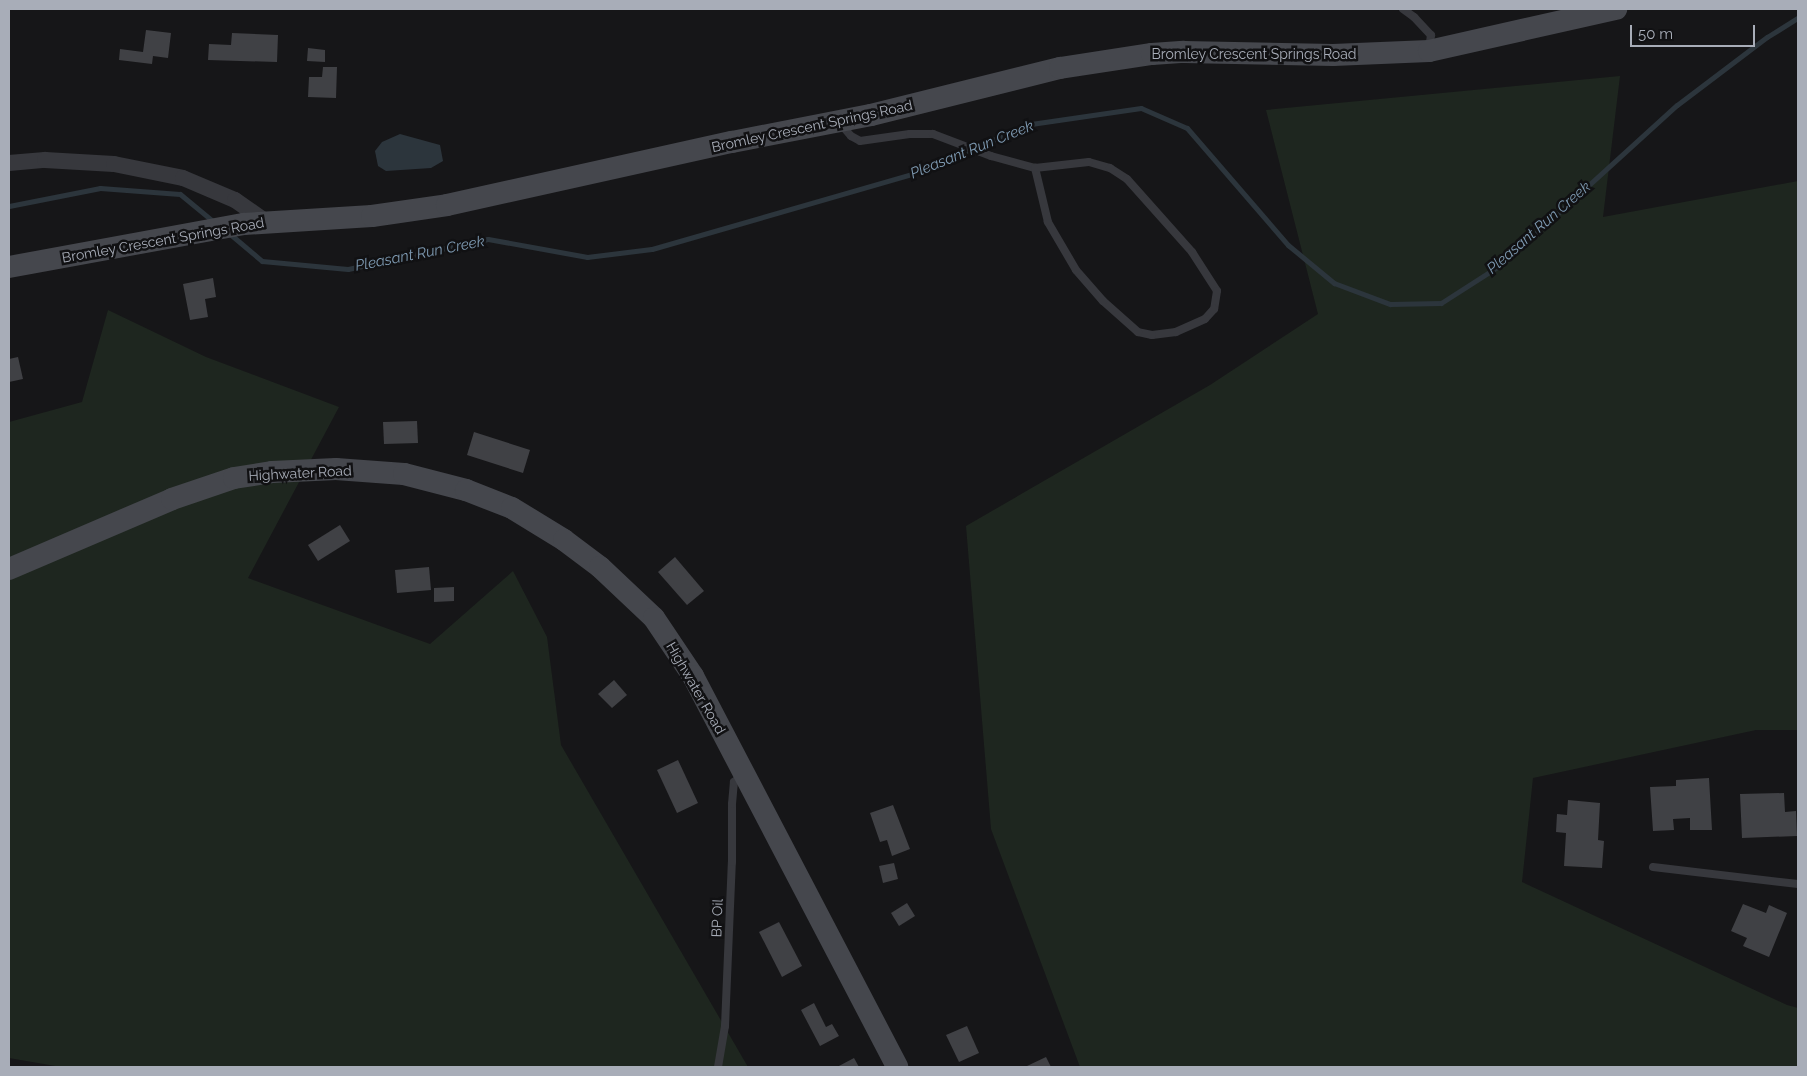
<!DOCTYPE html>
<html>
<head>
<meta charset="utf-8">
<style>
	body { margin:0 }
	#map { position:relative; width:1807px; height:1076px; overflow:hidden; background:#161618; font-family:Raleway,sans-serif }
	div>[style] { position:absolute }
	[style*='--x'] { left:calc(var(--x)*1px); top:calc(var(--y)*1px); width:calc(var(--w)*1px); rotate:calc(var(--a)*1deg) }
	.green>* { inset:0; background:#1e261f }
	.water>* { inset:0; background:#2c353c }
	.stream>* { height:5px; margin:-2.5px; padding:0 2.5px; transform-origin:2.5px; border-radius:2.5px; background:#2c353c }
	.building>* { inset:0; background:#404145 }
	.lane>* { height:8px; margin:-4px; padding:0 4px; transform-origin:4px; border-radius:4px; background:#37383d }
	.street>* { height:16px; margin:-8px; padding:0 8px; transform-origin:8px; border-radius:8px; background:#37383d }
	.secondary>* { height:22px; margin:-11px; padding:0 11px; transform-origin:11px; border-radius:11px; background:#45474d }
	span { translate:-50% -50%; white-space:nowrap; text-align:center; line-height:1.15; -webkit-text-stroke:5px #111113; paint-order:stroke }
	.street-label { font-size:14px; color:#a8adb8 }
	.water-label { font-size:15px; color:#7f9bb3; font-style:italic }
	.frame { position:absolute; inset:0; border:10px solid #a8adb8; pointer-events:none }
	.scale { position:absolute; left:1630px; top:25px; width:125px; height:22px; box-sizing:border-box; border:2px solid #a8adb8; border-top:0; padding-left:6px; font-size:15px; line-height:18px; white-space:nowrap; color:#a8adb8; -webkit-text-stroke:4px #111113; paint-order:stroke }
</style>
</head>
<body>
<div id="map">
	<div class="green">
		<i style="clip-path:polygon(1620px 76px,1603px 217px,1798px 181px,1798px 730px,1756px 730px,1533px 778px,1522px 882px,1787px 1005px,1798px 1008px,1798px 1067px,1080px 1067px,991px 829px,966px 526px,1210px 385px,1318px 314px,1266px 110px)"></i>
		<i style="clip-path:polygon(108px 310px,206px 357px,339px 407px,248px 578px,430px 644px,513px 571px,547px 637px,561px 745px,748px 1067px,61px 1067px,9px 1058px,9px 422px,82px 402px)"></i>
	</div>
	<div class="water">
		<i style="clip-path:polygon(400px 134px,440px 145px,443px 161px,431px 168px,386px 171px,378px 166px,375px 151px,382px 142px)"></i>
	</div>
	<div class="stream">
		<i style="--x:9;--y:206;--w:93;--a:-11.2"></i>
		<i style="--x:100;--y:188;--w:80;--a:4.3"></i>
		<i style="--x:180;--y:194;--w:45;--a:39.6"></i>
		<i style="--x:230;--y:234;--w:42;--a:40.2"></i>
		<i style="--x:262;--y:261;--w:86;--a:5.3"></i>
		<i style="--x:348;--y:269;--w:143;--a:-12.1"></i>
		<i style="--x:488;--y:239;--w:101;--a:10.3"></i>
		<i style="--x:587;--y:257;--w:65;--a:-7"></i>
		<i style="--x:652;--y:249;--w:270;--a:-16.1"></i>
		<i style="--x:911;--y:174;--w:130;--a:-22.6"></i>
		<i style="--x:1031;--y:124;--w:111;--a:-8.3"></i>
		<i style="--x:1141;--y:108;--w:50;--a:23.5"></i>
		<i style="--x:1187;--y:128;--w:155;--a:49.2"></i>
		<i style="--x:1288;--y:245;--w:60;--a:39.6"></i>
		<i style="--x:1334;--y:283;--w:60;--a:20.6"></i>
		<i style="--x:1390;--y:304;--w:51;--a:-1.1"></i>
		<i style="--x:1441;--y:303;--w:72;--a:-32.6"></i>
		<i style="--x:1502;--y:264;--w:236;--a:-42.3"></i>
		<i style="--x:1677;--y:105;--w:113;--a:-37.1"></i>
		<i style="--x:1767;--y:37;--w:36;--a:-32"></i>
	</div>
	<div class="building">
		<i style="clip-path:polygon(146px 30px,171px 33px,168px 58px,153px 56px,152px 64px,119px 60px,120px 49px,143px 52px)"></i>
		<i style="clip-path:polygon(232px 33px,278px 35px,277px 62px,208px 60px,209px 44px,231px 45px)"></i>
		<i style="clip-path:polygon(308px 48px,325px 50px,325px 62px,307px 61px)"></i>
		<i style="clip-path:polygon(323px 67px,337px 67px,336px 98px,308px 97px,309px 77px,322px 77px)"></i>
		<i style="clip-path:polygon(213px 278px,216px 297px,205px 299px,208px 317px,190px 320px,183px 284px)"></i>
		<i style="clip-path:polygon(18px 357px,23px 379px,9px 382px,9px 359px)"></i>
		<i style="clip-path:polygon(417px 421px,418px 443px,384px 444px,383px 422px)"></i>
		<i style="clip-path:polygon(474px 432px,530px 450px,523px 473px,467px 455px)"></i>
		<i style="clip-path:polygon(340px 525px,350px 541px,318px 561px,308px 545px)"></i>
		<i style="clip-path:polygon(675px 557px,704px 591px,687px 605px,658px 572px)"></i>
		<i style="clip-path:polygon(429px 567px,431px 590px,397px 593px,395px 570px)"></i>
		<i style="clip-path:polygon(454px 587px,454px 601px,434px 602px,434px 588px)"></i>
		<i style="clip-path:polygon(614px 680px,627px 695px,612px 708px,598px 694px)"></i>
		<i style="clip-path:polygon(678px 760px,698px 803px,677px 813px,657px 770px)"></i>
		<i style="clip-path:polygon(1709px 778px,1712px 830px,1690px 830px,1690px 818px,1673px 819px,1674px 830px,1653px 831px,1650px 787px,1676px 786px,1676px 780px)"></i>
		<i style="clip-path:polygon(1784px 793px,1785px 812px,1796px 811px,1797px 836px,1742px 838px,1740px 794px)"></i>
		<i style="clip-path:polygon(1568px 800px,1600px 803px,1598px 840px,1604px 841px,1602px 868px,1564px 866px,1566px 833px,1556px 832px,1557px 814px,1567px 815px)"></i>
		<i style="clip-path:polygon(893px 805px,910px 849px,892px 856px,887px 840px,880px 842px,870px 813px)"></i>
		<i style="clip-path:polygon(894px 863px,898px 879px,883px 883px,879px 866px)"></i>
		<i style="clip-path:polygon(907px 903px,915px 916px,899px 926px,891px 913px)"></i>
		<i style="clip-path:polygon(1743px 904px,1766px 913px,1769px 905px,1787px 913px,1769px 957px,1743px 946px,1747px 938px,1731px 931px)"></i>
		<i style="clip-path:polygon(779px 922px,802px 966px,782px 977px,759px 932px)"></i>
		<i style="clip-path:polygon(814px 1003px,826px 1027px,832px 1024px,839px 1036px,820px 1046px,801px 1010px)"></i>
		<i style="clip-path:polygon(967px 1026px,979px 1053px,959px 1062px,946px 1035px)"></i>
		<i style="clip-path:polygon(1046px 1057px,1051px 1067px,1028px 1067px,1027px 1066px)"></i>
		<i style="clip-path:polygon(854px 1058px,859px 1067px,837px 1067px)"></i>
	</div>
	<div class="lane">
		<i style="--x:1403;--y:9;--w:14;--a:36"></i>
		<i style="--x:1414;--y:17;--w:25;--a:47"></i>
		<i style="--x:1431;--y:35;--w:14;--a:98"></i>
		<i style="--x:840;--y:123;--w:17;--a:50"></i>
		<i style="--x:851;--y:136;--w:10;--a:29"></i>
		<i style="--x:860;--y:141;--w:50;--a:-8"></i>
		<i style="--x:910;--y:134;--w:23;--a:0"></i>
		<i style="--x:933;--y:134;--w:62;--a:20.8"></i>
		<i style="--x:991;--y:156;--w:46;--a:15.3"></i>
		<i style="--x:1089;--y:162;--w:22;--a:16"></i>
		<i style="--x:1110;--y:168;--w:20;--a:33"></i>
		<i style="--x:1127;--y:179;--w:98;--a:48.3"></i>
		<i style="--x:1192;--y:252;--w:46;--a:57.3"></i>
		<i style="--x:1217;--y:291;--w:18;--a:99"></i>
		<i style="--x:1214;--y:309;--w:13;--a:132"></i>
		<i style="--x:1205;--y:319;--w:32;--a:156"></i>
		<i style="--x:1176;--y:332;--w:24;--a:173"></i>
		<i style="--x:1152;--y:335;--w:14;--a:-168"></i>
		<i style="--x:1138;--y:332;--w:47;--a:-138.5"></i>
		<i style="--x:1103;--y:301;--w:41;--a:-131.1"></i>
		<i style="--x:1076;--y:270;--w:56;--a:-120.3"></i>
		<i style="--x:1048;--y:222;--w:56;--a:-103.5"></i>
		<i style="--x:1035;--y:168;--w:54;--a:-6.3"></i>
		<i style="--x:1653;--y:867;--w:146;--a:6.7"></i>
		<i style="--x:718;--y:1067;--w:42;--a:-80.3"></i>
		<i style="--x:725;--y:1026;--w:164;--a:-87.6"></i>
		<i style="--x:732;--y:862;--w:58;--a:-90"></i>
		<i style="--x:732;--y:804;--w:22;--a:-85"></i>
		<i style="--x:734;--y:782;--w:11;--a:-38"></i>
	</div>
	<div class="street">
		<i style="--x:9;--y:163;--w:36;--a:-5"></i>
		<i style="--x:45;--y:160;--w:69;--a:3.3"></i>
		<i style="--x:114;--y:164;--w:70;--a:11.5"></i>
		<i style="--x:183;--y:178;--w:56;--a:22.9"></i>
		<i style="--x:235;--y:200;--w:37;--a:35"></i>
	</div>
	<div class="secondary">
		<i style="--x:9;--y:267;--w:239;--a:-10.4"></i>
		<i style="--x:244;--y:224;--w:128;--a:-3.6"></i>
		<i style="--x:372;--y:216;--w:76;--a:-8.3"></i>
		<i style="--x:447;--y:205;--w:292;--a:-12.5"></i>
		<i style="--x:732;--y:142;--w:142;--a:-11"></i>
		<i style="--x:871;--y:115;--w:195;--a:-14"></i>
		<i style="--x:1060;--y:68;--w:93;--a:-8.7"></i>
		<i style="--x:1152;--y:54;--w:32;--a:-4"></i>
		<i style="--x:1184;--y:52;--w:149;--a:1.2"></i>
		<i style="--x:1333;--y:55;--w:96;--a:-2.4"></i>
		<i style="--x:1429;--y:51;--w:192;--a:-12.7"></i>
		<i style="--x:9;--y:569;--w:177;--a:-23.2"></i>
		<i style="--x:172;--y:499;--w:65;--a:-18.7"></i>
		<i style="--x:234;--y:478;--w:38;--a:-9"></i>
		<i style="--x:272;--y:472;--w:64;--a:-2.7"></i>
		<i style="--x:336;--y:469;--w:68;--a:4.2"></i>
		<i style="--x:404;--y:474;--w:64;--a:14.5"></i>
		<i style="--x:466;--y:490;--w:49;--a:21.4"></i>
		<i style="--x:512;--y:508;--w:61;--a:31.6"></i>
		<i style="--x:564;--y:540;--w:45;--a:36.9"></i>
		<i style="--x:600;--y:567;--w:74;--a:43.4"></i>
		<i style="--x:654;--y:618;--w:70;--a:56.1"></i>
		<i style="--x:693;--y:676;--w:441;--a:62.4"></i>
	</div>
	<div class="street-label">
		<span style="left:1254px;top:54px">Bromley Crescent Springs Road</span>
		<span style="left:812px;top:126px;rotate:-12deg">Bromley Crescent Springs Road</span>
		<span style="left:163px;top:240px;rotate:-10deg">Bromley Crescent Springs Road</span>
		<span style="left:300px;top:473px;rotate:-3deg">Highwater Road</span>
		<span style="left:696px;top:688px;rotate:60deg">Highwater Road</span>
		<span style="left:717px;top:918px;rotate:-88deg">BP Oil</span>
	</div>
	<div class="water-label">
		<span style="left:972px;top:150px;rotate:-22deg">Pleasant Run Creek</span>
		<span style="left:1539px;top:228px;rotate:-41deg">Pleasant Run Creek</span>
		<span style="left:420px;top:254px;rotate:-11deg">Pleasant Run Creek</span>
	</div>
	<div class="frame"></div>
	<div class="scale">50 m</div>
</div>
</body>
</html>
